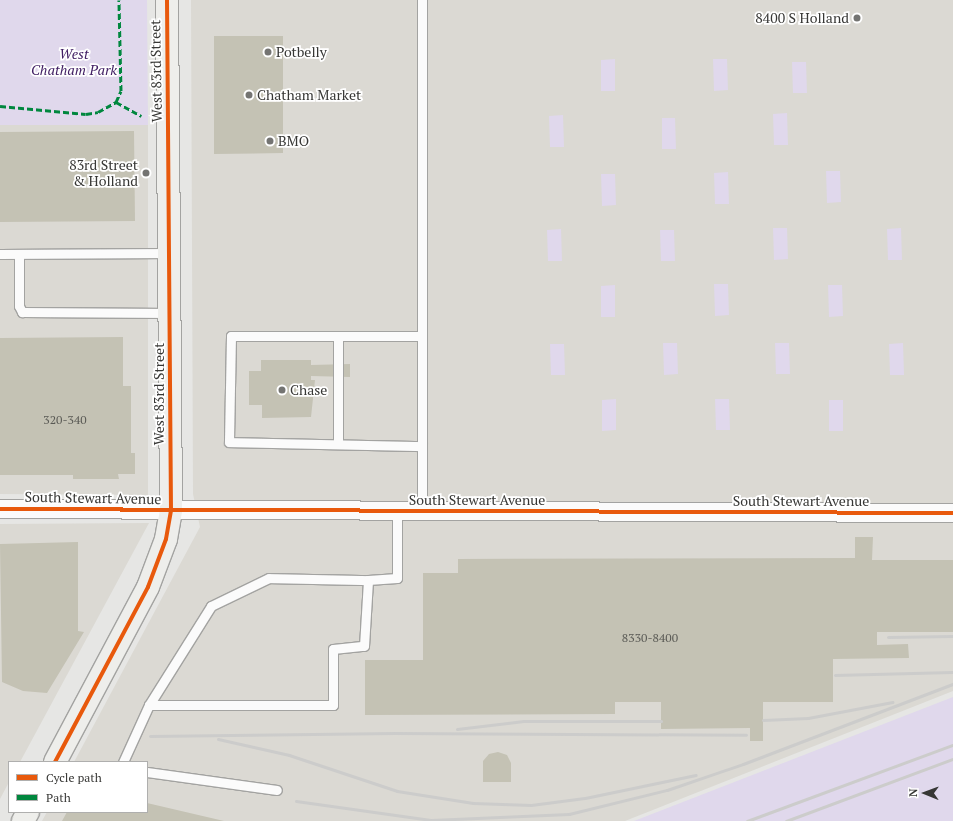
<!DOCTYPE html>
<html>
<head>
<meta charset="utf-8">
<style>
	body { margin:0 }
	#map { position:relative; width:953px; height:821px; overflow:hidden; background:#e6e6e4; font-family:"PT Serif",serif }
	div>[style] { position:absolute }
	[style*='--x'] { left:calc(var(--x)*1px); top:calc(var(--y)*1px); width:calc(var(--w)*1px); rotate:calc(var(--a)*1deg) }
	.built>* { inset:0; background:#dbd9d3 }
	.green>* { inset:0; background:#e0d8ec }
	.building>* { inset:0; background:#c4c2b4 }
	.roads { filter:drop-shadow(1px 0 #a3a3a1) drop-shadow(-1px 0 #a3a3a1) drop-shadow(0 1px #a3a3a1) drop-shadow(0 -1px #a3a3a1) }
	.lane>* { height:9px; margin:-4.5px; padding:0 4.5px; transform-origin:4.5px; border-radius:4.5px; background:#fbfbfb }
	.street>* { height:18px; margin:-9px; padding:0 9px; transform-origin:9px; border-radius:9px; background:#fbfbfb }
	.secondary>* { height:22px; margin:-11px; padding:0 11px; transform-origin:11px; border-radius:11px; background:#eeeeeb }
	.rail>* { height:3px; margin:-1.5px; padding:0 1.5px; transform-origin:1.5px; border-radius:1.5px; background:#cccccb }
	.quiet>* { height:3px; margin-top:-1.5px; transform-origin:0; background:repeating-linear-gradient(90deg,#00873e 0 6px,transparent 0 9px) }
	.cycleway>* { height:4px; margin:-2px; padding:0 2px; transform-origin:2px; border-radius:2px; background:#e8590c }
	.dots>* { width:11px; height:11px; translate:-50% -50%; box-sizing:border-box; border:2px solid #fff; border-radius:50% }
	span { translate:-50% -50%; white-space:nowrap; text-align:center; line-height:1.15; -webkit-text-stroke:3.5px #fff; paint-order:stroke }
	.number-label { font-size:12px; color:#5a5a55 }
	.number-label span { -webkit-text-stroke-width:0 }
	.poi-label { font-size:14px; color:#373735 }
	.right { translate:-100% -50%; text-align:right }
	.left { translate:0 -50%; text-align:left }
	.park-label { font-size:14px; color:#422064; font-style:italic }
	.street-label { font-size:14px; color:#373735 }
	.legend { position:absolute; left:8px; top:761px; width:140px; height:52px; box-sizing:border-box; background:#fff; border:1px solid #afafae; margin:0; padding:5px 7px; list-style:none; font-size:12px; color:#373735 }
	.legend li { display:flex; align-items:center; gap:8px; height:20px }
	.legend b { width:20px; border:1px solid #afafae }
	.north { position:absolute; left:905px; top:773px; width:40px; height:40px; -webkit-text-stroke:3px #fff; paint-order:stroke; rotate:271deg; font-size:11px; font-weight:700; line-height:16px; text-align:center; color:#373735 }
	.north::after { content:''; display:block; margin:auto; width:14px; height:18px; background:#373735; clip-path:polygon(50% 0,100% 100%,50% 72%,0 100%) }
</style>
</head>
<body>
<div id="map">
	<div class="built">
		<i style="clip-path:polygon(191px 0,953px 0,953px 691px,625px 821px,42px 821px,47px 812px,147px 812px,147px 762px,74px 762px,200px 527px,193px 494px)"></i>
		<i style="clip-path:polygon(0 125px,148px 125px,148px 495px,0 494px)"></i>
		<i style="clip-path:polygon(149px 523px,20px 762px,9px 762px,9px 782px,0 799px,0 524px)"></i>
	</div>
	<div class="green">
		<i style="clip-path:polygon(0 0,147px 0,148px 125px,0 125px)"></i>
		<i style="clip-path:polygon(615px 59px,615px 91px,601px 91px,601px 60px)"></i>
		<i style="clip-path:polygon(713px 59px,727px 59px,728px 90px,714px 91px)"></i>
		<i style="clip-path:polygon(792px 62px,806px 62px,807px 93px,793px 93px)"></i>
		<i style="clip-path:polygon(787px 113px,788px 145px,774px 145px,773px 114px)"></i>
		<i style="clip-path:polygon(563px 115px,564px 147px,550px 147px,549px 116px)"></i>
		<i style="clip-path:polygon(662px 118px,675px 118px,676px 149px,662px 149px)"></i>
		<i style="clip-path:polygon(826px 171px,840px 171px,841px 202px,827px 203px)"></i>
		<i style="clip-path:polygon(728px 172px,729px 204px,715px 204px,714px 173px)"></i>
		<i style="clip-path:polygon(601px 174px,615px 174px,616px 205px,602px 206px)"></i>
		<i style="clip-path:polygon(773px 228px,787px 228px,788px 259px,774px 260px)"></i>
		<i style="clip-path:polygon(901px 228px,902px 260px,888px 260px,887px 229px)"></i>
		<i style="clip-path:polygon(561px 229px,562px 261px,548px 261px,547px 230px)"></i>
		<i style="clip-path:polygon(660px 230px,674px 230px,675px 261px,661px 261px)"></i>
		<i style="clip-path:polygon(714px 284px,728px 284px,729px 315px,715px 316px)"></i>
		<i style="clip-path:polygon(615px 285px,615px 317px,601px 317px,601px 286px)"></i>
		<i style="clip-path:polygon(828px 285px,842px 285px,843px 316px,829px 317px)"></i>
		<i style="clip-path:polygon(663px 343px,677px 343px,678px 374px,664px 375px)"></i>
		<i style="clip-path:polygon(775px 343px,789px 343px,790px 374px,776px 374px)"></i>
		<i style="clip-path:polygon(903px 343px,904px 375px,890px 375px,889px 344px)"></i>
		<i style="clip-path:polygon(550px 344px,564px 344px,565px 375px,551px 375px)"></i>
		<i style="clip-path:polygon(616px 399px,616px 430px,602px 431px,602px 400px)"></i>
		<i style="clip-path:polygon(715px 399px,729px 399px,730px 430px,716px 430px)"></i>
		<i style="clip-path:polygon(829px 400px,843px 400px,843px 431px,829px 431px)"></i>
		<i style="clip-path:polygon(953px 697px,953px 821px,634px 821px)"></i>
	</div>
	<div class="building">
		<i style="clip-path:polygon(214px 36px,283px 36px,283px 153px,214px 154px)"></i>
		<i style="clip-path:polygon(134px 131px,135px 221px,0 222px,0 132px)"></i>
		<i style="clip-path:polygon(123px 337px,123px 386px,131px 386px,131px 453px,135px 453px,135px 474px,118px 474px,119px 479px,73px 479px,73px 475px,0 475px,0 338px)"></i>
		<i style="clip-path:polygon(261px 360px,311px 360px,311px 365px,350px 364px,350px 377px,311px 376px,311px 380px,315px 380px,311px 417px,262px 418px,262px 405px,249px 405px,249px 371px,261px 371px)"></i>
		<i style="clip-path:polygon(855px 537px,873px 537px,872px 560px,953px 560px,953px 632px,877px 632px,877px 645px,908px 644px,909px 658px,833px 659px,833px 702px,763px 702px,763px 741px,750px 741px,750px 728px,661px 729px,661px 702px,615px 702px,615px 714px,365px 715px,365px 660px,423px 660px,423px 573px,458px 573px,458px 559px,855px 558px)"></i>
		<i style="clip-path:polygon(78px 542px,78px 631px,84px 632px,47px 693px,23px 691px,2px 682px,0 544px)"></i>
		<i style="clip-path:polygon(498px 752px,507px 755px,511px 763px,511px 782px,483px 782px,483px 761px,489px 754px)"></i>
		<i style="clip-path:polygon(147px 803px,224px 821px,62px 821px,67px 812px,147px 812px)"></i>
	</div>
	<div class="roads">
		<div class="lane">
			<i style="--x:0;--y:254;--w:169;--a:-0.3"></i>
			<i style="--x:19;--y:254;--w:52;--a:90"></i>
			<i style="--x:19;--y:306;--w:7;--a:63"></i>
			<i style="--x:22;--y:312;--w:147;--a:0.4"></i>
			<i style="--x:422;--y:336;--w:191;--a:180"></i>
			<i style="--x:231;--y:336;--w:106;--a:91.1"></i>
			<i style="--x:229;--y:442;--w:193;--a:1.2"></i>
			<i style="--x:338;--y:444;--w:108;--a:-90"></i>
			<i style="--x:422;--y:511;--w:511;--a:-90"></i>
			<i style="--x:149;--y:705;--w:117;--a:-57.9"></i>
			<i style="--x:211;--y:606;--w:64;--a:-25.8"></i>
			<i style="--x:269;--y:578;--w:99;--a:1.2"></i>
			<i style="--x:123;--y:762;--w:63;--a:-65.5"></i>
			<i style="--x:149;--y:705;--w:184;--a:0"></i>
			<i style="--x:333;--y:705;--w:56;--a:-90"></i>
			<i style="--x:333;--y:649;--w:31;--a:-6"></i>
			<i style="--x:364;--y:646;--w:66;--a:-86.5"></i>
			<i style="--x:368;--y:580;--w:29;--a:-4"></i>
			<i style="--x:397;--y:578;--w:67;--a:-90"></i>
			<i style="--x:147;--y:772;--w:131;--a:7.9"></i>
		</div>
		<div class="street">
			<i style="--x:0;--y:509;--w:953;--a:0.24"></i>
		</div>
		<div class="secondary">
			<i style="--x:55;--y:762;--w:198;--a:-62"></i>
			<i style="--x:148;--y:587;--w:51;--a:-69.4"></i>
			<i style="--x:166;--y:539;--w:29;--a:-80"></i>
			<i style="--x:171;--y:510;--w:510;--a:-90.45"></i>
			<i style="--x:23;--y:821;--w:10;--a:-61"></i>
		</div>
	</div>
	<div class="rail">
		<i style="--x:888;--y:637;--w:65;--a:-0.9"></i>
		<i style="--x:835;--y:675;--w:118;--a:-1.5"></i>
		<i style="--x:763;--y:720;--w:45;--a:-2.5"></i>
		<i style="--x:808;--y:718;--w:86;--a:-10.7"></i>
		<i style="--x:457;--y:729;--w:67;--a:-6.8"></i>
		<i style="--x:524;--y:721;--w:137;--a:0"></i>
		<i style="--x:150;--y:736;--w:245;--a:-0.7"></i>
		<i style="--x:395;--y:733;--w:351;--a:0.3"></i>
		<i style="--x:218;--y:739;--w:73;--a:12.7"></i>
		<i style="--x:289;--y:755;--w:114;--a:18.4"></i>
		<i style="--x:397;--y:791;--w:77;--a:9"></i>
		<i style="--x:473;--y:803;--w:58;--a:2"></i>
		<i style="--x:531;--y:805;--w:54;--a:-7.4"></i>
		<i style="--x:585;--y:798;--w:113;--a:-11.7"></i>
		<i style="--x:296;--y:801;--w:136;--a:8"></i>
		<i style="--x:431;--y:820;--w:138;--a:-2.5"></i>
		<i style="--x:569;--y:814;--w:101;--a:-13.8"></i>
		<i style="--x:667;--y:790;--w:80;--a:-18.9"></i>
		<i style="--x:743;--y:764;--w:225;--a:-20.9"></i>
		<i style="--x:747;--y:821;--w:220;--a:-20.3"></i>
		<i style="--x:786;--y:821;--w:178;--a:-20.4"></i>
	</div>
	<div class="quiet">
		<i style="--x:116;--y:102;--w:29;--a:29"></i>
		<i style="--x:0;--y:106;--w:86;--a:5.3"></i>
		<i style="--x:86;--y:114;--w:12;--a:-9"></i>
		<i style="--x:98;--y:112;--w:21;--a:-29"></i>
		<i style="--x:116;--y:102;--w:12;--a:-66"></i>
		<i style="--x:121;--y:91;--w:91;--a:-91.3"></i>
	</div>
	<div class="cycleway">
		<i style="--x:0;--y:509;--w:953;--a:0.24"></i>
		<i style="--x:55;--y:762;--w:198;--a:-62"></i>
		<i style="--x:148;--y:587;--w:51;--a:-69.4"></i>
		<i style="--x:166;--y:539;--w:29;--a:-80"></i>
		<i style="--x:171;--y:510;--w:510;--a:-90.45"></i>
	</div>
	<div class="dots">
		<i style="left:857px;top:18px;background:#747472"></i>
		<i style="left:268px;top:52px;background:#747472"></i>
		<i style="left:249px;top:95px;background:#747472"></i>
		<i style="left:270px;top:141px;background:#747472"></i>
		<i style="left:146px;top:173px;background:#747472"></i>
		<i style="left:282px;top:390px;background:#747472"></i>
	</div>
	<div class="number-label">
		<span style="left:65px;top:420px">320-340</span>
		<span style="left:650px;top:638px">8330-8400</span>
	</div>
	<div class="poi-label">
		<span class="right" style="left:849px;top:18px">8400 S Holland</span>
		<span class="left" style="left:276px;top:52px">Potbelly</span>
		<span class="left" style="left:257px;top:95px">Chatham Market</span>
		<span class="left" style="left:278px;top:141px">BMO</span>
		<span class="right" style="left:138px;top:173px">83rd Street<br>&amp; Holland</span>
		<span class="left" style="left:290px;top:390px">Chase</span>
	</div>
	<div class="park-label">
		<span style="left:74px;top:62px">West<br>Chatham Park</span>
	</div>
	<div class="street-label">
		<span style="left:156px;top:71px;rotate:-91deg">West 83rd Street</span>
		<span style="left:159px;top:394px;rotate:-90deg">West 83rd Street</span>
		<span style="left:93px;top:498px;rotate:1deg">South Stewart Avenue</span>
		<span style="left:477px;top:500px">South Stewart Avenue</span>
		<span style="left:801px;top:501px">South Stewart Avenue</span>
	</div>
	<ul class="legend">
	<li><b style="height:5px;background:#e8590c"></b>Cycle path</li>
	<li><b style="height:5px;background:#00873e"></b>Path</li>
	</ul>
	<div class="north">N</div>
</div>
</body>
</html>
